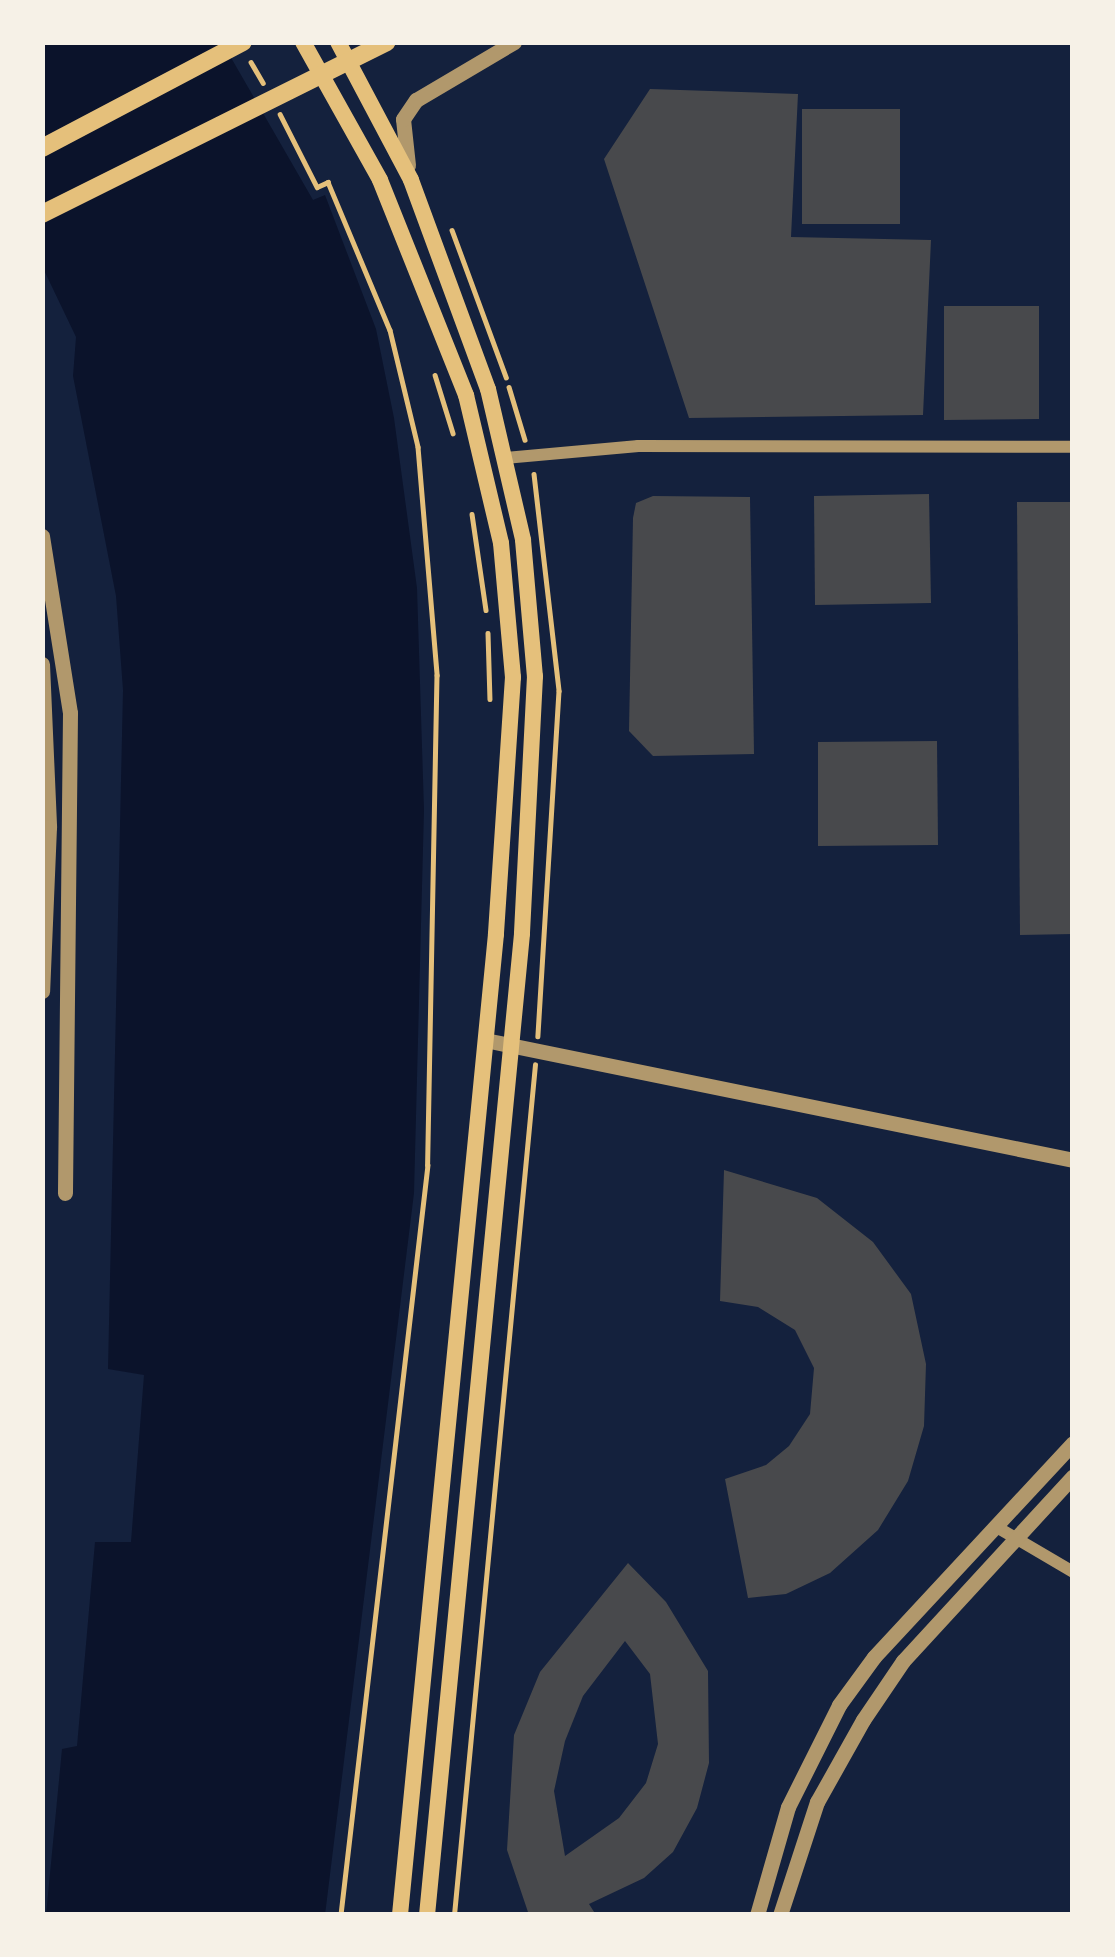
<!DOCTYPE html>
<html>
<head>
<meta charset="utf-8">
<style>
	body { margin:0 }
	#map { position:relative; width:1115px; height:1957px; overflow:hidden; background:#14213d; font-family:"Noto Sans",sans-serif }
	div>[style] { position:absolute }
	[style*='--x'] { left:calc(var(--x)*1px); top:calc(var(--y)*1px); width:calc(var(--w)*1px); rotate:calc(var(--a)*1deg) }
	.water>* { inset:0; background:#0b132b }
	.building>* { inset:0; background:#48494c }
	.path>* { height:4.5px; margin:-2.25px; padding:0 2.25px; transform-origin:2.25px; border-radius:2.25px; background:#e5c07b }
	.minor>* { height:12px; margin:-6px; padding:0 6px; transform-origin:6px; border-radius:6px; background:#b1986c }
	.tertiary>* { height:15px; margin:-7.5px; padding:0 7.5px; transform-origin:7.5px; border-radius:7.5px; background:#b1986c }
	.secondary>* { height:16px; margin:-8px; padding:0 8px; transform-origin:8px; border-radius:8px; background:#e5c07b }
	.primary>* { height:18px; margin:-9px; padding:0 9px; transform-origin:9px; border-radius:9px; background:#e5c07b }
	span { translate:-50% -50%; white-space:nowrap; text-align:center; line-height:1.15; -webkit-text-stroke:12px #f6f1e7; paint-order:stroke }
	.frame { position:absolute; inset:0; border:45px solid #f6f1e7; pointer-events:none }
</style>
</head>
<body>
<div id="map">
	<div class="water">
		<i style="clip-path:polygon(42px 42px,222px 42px,313px 200px,325px 195px,376px 329px,394px 418px,417px 588px,424px 810px,414px 1193px,325px 1915px,46px 1915px,62px 1749px,77px 1746px,95px 1542px,131px 1542px,144px 1375px,108px 1369px,123px 690px,116px 596px,73px 376px,76px 337px,42px 266px)"></i>
	</div>
	<div class="building">
		<i style="clip-path:polygon(650px 89px,798px 94px,791px 237px,931px 240px,923px 415px,689px 418px,604px 159px)"></i>
		<i style="clip-path:polygon(802px 109px,900px 109px,900px 224px,802px 224px)"></i>
		<i style="clip-path:polygon(944px 306px,1039px 306px,1039px 419px,944px 420px)"></i>
		<i style="clip-path:polygon(929px 494px,931px 603px,815px 605px,814px 496px)"></i>
		<i style="clip-path:polygon(653px 496px,750px 497px,754px 754px,653px 756px,629px 731px,633px 518px,636px 503px)"></i>
		<i style="clip-path:polygon(1017px 502px,1073px 502px,1073px 934px,1020px 935px)"></i>
		<i style="clip-path:polygon(937px 741px,938px 845px,818px 846px,818px 742px)"></i>
		<i style="clip-path:polygon(724px 1170px,817px 1198px,873px 1242px,911px 1294px,926px 1364px,924px 1426px,908px 1481px,878px 1530px,830px 1573px,786px 1594px,748px 1598px,725px 1479px,766px 1465px,789px 1446px,810px 1414px,814px 1368px,795px 1330px,758px 1307px,720px 1301px)"></i>
		<i style="clip-path:polygon(evenodd,628px 1563px,666px 1602px,708px 1671px,709px 1763px,697px 1808px,673px 1852px,644px 1878px,589px 1904px,596px 1915px,529px 1915px,507px 1850px,514px 1735px,540px 1672px,628px 1563px,625px 1641px,650px 1674px,658px 1744px,646px 1783px,619px 1818px,565px 1856px,554px 1791px,565px 1741px,583px 1696px,625px 1641px)"></i>
	</div>
	<div class="path">
		<i style="--x:251;--y:62;--w:24;--a:60"></i>
		<i style="--x:280;--y:114;--w:82;--a:63.1"></i>
		<i style="--x:317;--y:187;--w:12;--a:-24"></i>
		<i style="--x:328;--y:182;--w:160;--a:67.3"></i>
		<i style="--x:390;--y:330;--w:120;--a:76.5"></i>
		<i style="--x:418;--y:447;--w:229;--a:85.2"></i>
		<i style="--x:437;--y:675;--w:490;--a:91.1"></i>
		<i style="--x:428;--y:1165;--w:755;--a:96.62"></i>
		<i style="--x:452;--y:230;--w:157;--a:69.8"></i>
		<i style="--x:435;--y:375;--w:61;--a:72.8"></i>
		<i style="--x:509;--y:387;--w:55;--a:73.2"></i>
		<i style="--x:534;--y:474;--w:218;--a:83.4"></i>
		<i style="--x:559;--y:691;--w:346;--a:93.5"></i>
		<i style="--x:472;--y:514;--w:97;--a:81.7"></i>
		<i style="--x:488;--y:633;--w:66;--a:88.3"></i>
		<i style="--x:454;--y:1915;--w:854;--a:-84.56"></i>
	</div>
	<div class="minor">
		<i style="--x:506;--y:458;--w:133;--a:-5.2"></i>
		<i style="--x:638;--y:446;--w:435;--a:0.1"></i>
		<i style="--x:995;--y:1526;--w:91;--a:30.5"></i>
	</div>
	<div class="tertiary">
		<i style="--x:408;--y:165;--w:46;--a:-96.2"></i>
		<i style="--x:403;--y:119;--w:23;--a:-56"></i>
		<i style="--x:416;--y:100;--w:114;--a:-30.6"></i>
		<i style="--x:42;--y:536;--w:179;--a:81"></i>
		<i style="--x:70;--y:713;--w:480;--a:90.6"></i>
		<i style="--x:42;--y:664;--w:163;--a:87.5"></i>
		<i style="--x:49;--y:827;--w:164;--a:92.4"></i>
		<i style="--x:485;--y:1040;--w:600;--a:11.53"></i>
		<i style="--x:757;--y:1915;--w:112;--a:-74"></i>
		<i style="--x:788;--y:1807;--w:114;--a:-63.4"></i>
		<i style="--x:839;--y:1705;--w:59;--a:-53.9"></i>
		<i style="--x:874;--y:1657;--w:292;--a:-47.1"></i>
		<i style="--x:780;--y:1915;--w:119;--a:-71.9"></i>
		<i style="--x:817;--y:1802;--w:94;--a:-60.7"></i>
		<i style="--x:863;--y:1720;--w:71;--a:-55.9"></i>
		<i style="--x:903;--y:1661;--w:251;--a:-47.4"></i>
	</div>
	<div class="secondary">
		<i style="--x:303;--y:42;--w:158;--a:60.8"></i>
		<i style="--x:380;--y:180;--w:232;--a:68.2"></i>
		<i style="--x:466;--y:395;--w:152;--a:76.7"></i>
		<i style="--x:501;--y:543;--w:135;--a:84.9"></i>
		<i style="--x:513;--y:677;--w:258;--a:93.8"></i>
		<i style="--x:496;--y:934;--w:986;--a:95.59"></i>
		<i style="--x:338;--y:42;--w:156;--a:62.1"></i>
		<i style="--x:411;--y:180;--w:223;--a:69.8"></i>
		<i style="--x:488;--y:389;--w:155;--a:76.9"></i>
		<i style="--x:523;--y:540;--w:137;--a:85"></i>
		<i style="--x:535;--y:676;--w:258;--a:92.9"></i>
		<i style="--x:522;--y:934;--w:986;--a:95.53"></i>
	</div>
	<div class="primary">
		<i style="--x:42;--y:148;--w:227;--a:-27.8"></i>
		<i style="--x:42;--y:214;--w:385;--a:-26.5"></i>
	</div>
	<div class="frame"></div>
</div>
</body>
</html>
